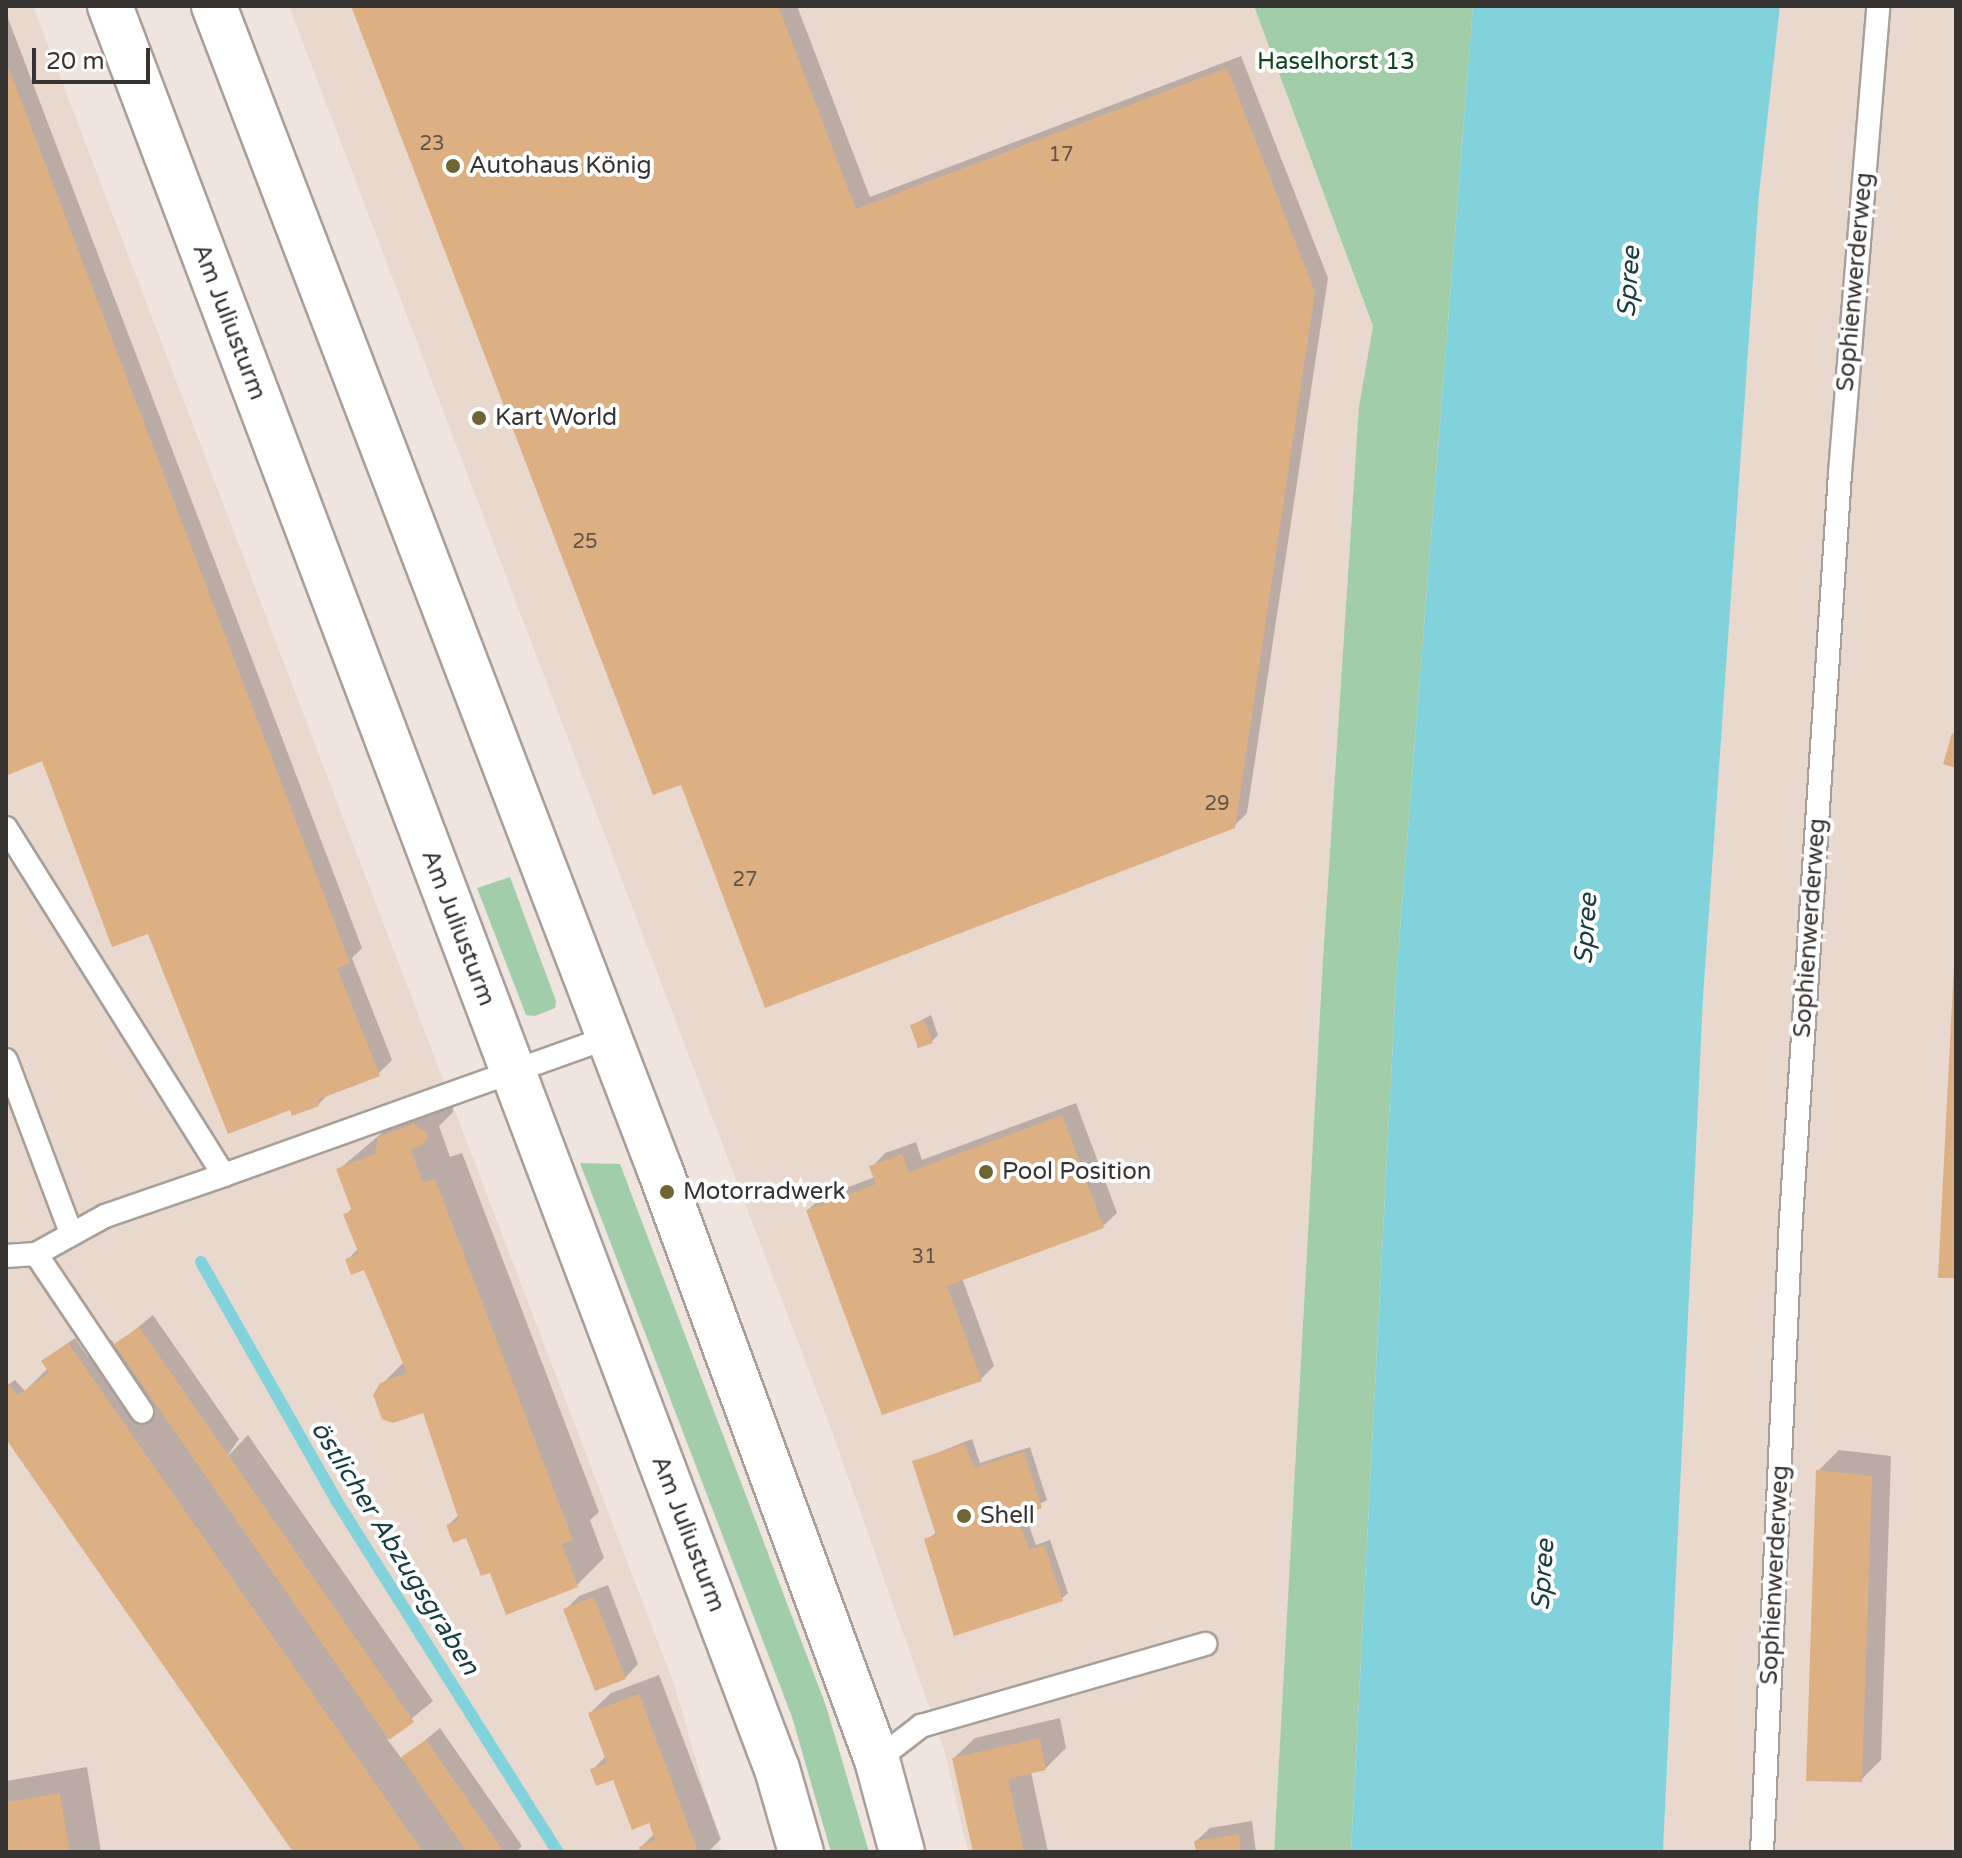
<!DOCTYPE html>
<html>
<head>
<meta charset="utf-8">
<style>
	body { margin:0 }
	#map { position:relative; width:1962px; height:1858px; overflow:hidden; background:#efe4de; font-family:"Varela Round",sans-serif }
	div>[style] { position:absolute }
	[style*='--x'] { left:calc(var(--x)*1px); top:calc(var(--y)*1px); width:calc(var(--w)*1px); rotate:calc(var(--a)*1deg) }
	.built>* { inset:0; background:#e9d8cd }
	.green>* { inset:0; background:#a1cea8 }
	.water>* { inset:0; background:#82d2db }
	.shadow>* { inset:0; background:#0003 }
	.stream>* { height:12px; margin:-6px; padding:0 6px; transform-origin:6px; border-radius:6px; background:#82d2db }
	.building>* { inset:0; background:#ddb083 }
	.roads { filter:drop-shadow(2px 0 #a89f98) drop-shadow(-2px 0 #a89f98) drop-shadow(0 2px #a89f98) drop-shadow(0 -2px #a89f98) }
	.lane>* { height:22px; margin:-11px; padding:0 11px; transform-origin:11px; border-radius:11px; background:#fff }
	.secondary>* { height:44px; margin:-22px; padding:0 22px; transform-origin:22px; border-radius:22px; background:#fff }
	.dots>* { width:22px; height:22px; translate:-50% -50%; box-sizing:border-box; border:4px solid #fff; border-radius:50% }
	span { translate:-50% -50%; white-space:nowrap; text-align:center; line-height:1.15; -webkit-text-stroke:8px #fff; paint-order:stroke }
	.number-label { font-size:20px; color:#605246 }
	.number-label span { -webkit-text-stroke-width:0 }
	.park-label { font-size:24px; color:#0b441d }
	.poi-label { font-size:24px; color:#373331 }
	.left { translate:0 -50%; text-align:left }
	.street-label { font-size:24px; color:#373331 }
	.water-label { font-size:26px; color:#163d41; font-style:italic }
	.frame { position:absolute; inset:0; border:8px solid #373331; pointer-events:none }
	.scale { position:absolute; left:32px; top:48px; width:118px; height:36px; box-sizing:border-box; border:4px solid #373331; border-top:0; padding-left:10px; font-size:24px; line-height:28px; white-space:nowrap; color:#373331; -webkit-text-stroke:6px #fff; paint-order:stroke }
</style>
</head>
<body>
<div id="map">
	<div class="built">
		<i style="clip-path:polygon(6px 6px,33px 6px,675px 1687px,722px 1852px,6px 1852px)"></i>
		<i style="clip-path:polygon(289px 6px,1254px 6px,1373px 326px,1359px 406px,1323px 959px,1274px 1852px,968px 1852px,944px 1749px,833px 1434px)"></i>
		<i style="clip-path:polygon(1780px 6px,1956px 6px,1956px 1852px,1663px 1852px,1703px 998px,1759px 194px)"></i>
	</div>
	<div class="green">
		<i style="clip-path:polygon(1254px 6px,1473px 6px,1396px 982px,1351px 1852px,1274px 1852px,1323px 959px,1359px 406px,1373px 326px)"></i>
		<i style="clip-path:polygon(510px 877px,556px 1001px,555px 1008px,535px 1016px,526px 1015px,477px 888px)"></i>
		<i style="clip-path:polygon(580px 1163px,620px 1164px,826px 1706px,869px 1852px,831px 1852px,792px 1717px)"></i>
	</div>
	<div class="water">
		<i style="clip-path:polygon(1473px 6px,1780px 6px,1759px 194px,1703px 998px,1663px 1852px,1351px 1852px,1396px 982px)"></i>
	</div>
	<div class="shadow">
		<i style="clip-path:polygon(353px 6px,797px 6px,870px 197px,1241px 56px,1328px 278px,1247px 813px,1233px 827px,682px 782px)"></i>
		<i style="clip-path:polygon(6px 13px,362px 948px,352px 958px,392px 1060px,378px 1074px,330px 1092px,318px 1105px,149px 932px,43px 758px,6px 765px)"></i>
		<i style="clip-path:polygon(931px 1015px,938px 1035px,932px 1041px,912px 1025px)"></i>
		<i style="clip-path:polygon(453px 1103px,453px 1112px,439px 1126px,450px 1157px,462px 1153px,599px 1512px,590px 1520px,604px 1558px,577px 1585px,491px 1570px,468px 1535px,448px 1525px,460px 1514px,424px 1410px,381px 1385px,405px 1361px,366px 1267px,347px 1260px,359px 1248px,346px 1215px,352px 1208px,338px 1170px,408px 1111px)"></i>
		<i style="clip-path:polygon(1076px 1103px,1117px 1213px,1103px 1226px,962px 1278px,994px 1366px,981px 1379px,808px 1210px,822px 1197px,875px 1177px,872px 1167px,885px 1153px,916px 1142px,922px 1160px)"></i>
		<i style="clip-path:polygon(153px 1315px,239px 1439px,225px 1459px,248px 1435px,433px 1701px,387px 1739px,402px 1759px,440px 1728px,522px 1846px,516px 1852px,295px 1852px,6px 1436px,6px 1386px,15px 1380px,25px 1391px,47px 1369px,50px 1356px,75px 1338px,88px 1357px,112px 1340px,115px 1346px)"></i>
		<i style="clip-path:polygon(972px 1439px,980px 1463px,1030px 1447px,1047px 1500px,1024px 1512px,1036px 1545px,1050px 1540px,1068px 1593px,1061px 1599px,927px 1539px,937px 1532px,914px 1462px)"></i>
		<i style="clip-path:polygon(1839px 1450px,1891px 1456px,1881px 1760px,1861px 1780px,1818px 1471px)"></i>
		<i style="clip-path:polygon(608px 1585px,638px 1664px,625px 1678px,566px 1609px,579px 1596px)"></i>
		<i style="clip-path:polygon(659px 1675px,721px 1839px,708px 1852px,643px 1852px,641px 1847px,654px 1834px,650px 1821px,614px 1778px,592px 1770px,606px 1756px,590px 1713px,611px 1693px)"></i>
		<i style="clip-path:polygon(1060px 1718px,1066px 1748px,1046px 1768px,1031px 1772px,1048px 1852px,975px 1852px,954px 1758px,975px 1738px)"></i>
		<i style="clip-path:polygon(87px 1767px,101px 1852px,6px 1852px,6px 1781px)"></i>
		<i style="clip-path:polygon(1252px 1821px,1256px 1852px,1198px 1852px,1196px 1841px,1210px 1828px)"></i>
	</div>
	<div class="stream">
		<i style="--x:201;--y:1262;--w:274;--a:60.4"></i>
		<i style="--x:336;--y:1500;--w:416;--a:57.8"></i>
	</div>
	<div class="building">
		<i style="clip-path:polygon(351px 6px,778px 6px,856px 209px,1227px 68px,1315px 292px,1235px 828px,765px 1008px,681px 785px,653px 795px)"></i>
		<i style="clip-path:polygon(6px 61px,350px 963px,337px 968px,380px 1076px,317px 1100px,319px 1106px,292px 1116px,290px 1110px,228px 1134px,148px 934px,112px 947px,42px 761px,8px 775px,6px 771px)"></i>
		<i style="clip-path:polygon(1952px 733px,1956px 735px,1956px 768px,1943px 764px)"></i>
		<i style="clip-path:polygon(1954px 964px,1956px 964px,1956px 1278px,1938px 1278px)"></i>
		<i style="clip-path:polygon(924px 1020px,933px 1043px,918px 1048px,910px 1025px)"></i>
		<i style="clip-path:polygon(1062px 1115px,1104px 1228px,947px 1286px,982px 1381px,882px 1415px,806px 1210px,876px 1184px,869px 1166px,886px 1160px,902px 1154px,909px 1172px)"></i>
		<i style="clip-path:polygon(414px 1124px,428px 1134px,424px 1144px,411px 1150px,423px 1183px,435px 1179px,573px 1540px,562px 1544px,578px 1587px,506px 1615px,490px 1573px,481px 1576px,466px 1538px,453px 1543px,446px 1525px,459px 1520px,423px 1413px,393px 1423px,382px 1419px,373px 1395px,380px 1383px,407px 1373px,364px 1270px,351px 1275px,345px 1259px,359px 1254px,343px 1214px,352px 1211px,336px 1169px,375px 1154px,378px 1137px)"></i>
		<i style="clip-path:polygon(139px 1327px,414px 1722px,389px 1740px,114px 1344px)"></i>
		<i style="clip-path:polygon(68px 1343px,84px 1366px,423px 1852px,293px 1852px,6px 1439px,6px 1382px,18px 1395px,49px 1373px,41px 1361px)"></i>
		<i style="clip-path:polygon(965px 1444px,974px 1468px,1024px 1452px,1042px 1508px,1017px 1516px,1029px 1550px,1044px 1545px,1063px 1601px,954px 1636px,924px 1539px,936px 1535px,912px 1461px)"></i>
		<i style="clip-path:polygon(1816px 1470px,1872px 1476px,1862px 1782px,1806px 1781px)"></i>
		<i style="clip-path:polygon(594px 1597px,626px 1679px,595px 1691px,563px 1609px)"></i>
		<i style="clip-path:polygon(639px 1694px,698px 1852px,640px 1852px,639px 1847px,655px 1840px,649px 1823px,632px 1830px,613px 1780px,596px 1786px,590px 1769px,607px 1763px,588px 1713px)"></i>
		<i style="clip-path:polygon(1040px 1738px,1046px 1770px,1008px 1779px,1024px 1852px,973px 1852px,952px 1758px)"></i>
		<i style="clip-path:polygon(426px 1740px,504px 1852px,467px 1852px,401px 1757px)"></i>
		<i style="clip-path:polygon(60px 1793px,70px 1852px,6px 1852px,6px 1802px)"></i>
		<i style="clip-path:polygon(1239px 1834px,1241px 1852px,1196px 1852px,1194px 1841px)"></i>
	</div>
	<div class="roads">
		<div class="lane">
			<i style="--x:6;--y:828;--w:410;--a:57.9"></i>
			<i style="--x:224;--y:1175;--w:410;--a:-19.7"></i>
			<i style="--x:6;--y:1060;--w:185;--a:69.4"></i>
			<i style="--x:36;--y:1254;--w:190;--a:56.1"></i>
			<i style="--x:6;--y:1256;--w:30;--a:-4"></i>
			<i style="--x:36;--y:1254;--w:79;--a:-28.8"></i>
			<i style="--x:105;--y:1216;--w:126;--a:-19"></i>
			<i style="--x:877;--y:1760;--w:56;--a:-37.7"></i>
			<i style="--x:921;--y:1726;--w:296;--a:-16.1"></i>
			<i style="--x:1762;--y:1852;--w:634;--a:-87.38"></i>
			<i style="--x:1791;--y:1219;--w:748;--a:-86.24"></i>
			<i style="--x:1840;--y:473;--w:469;--a:-85.3"></i>
		</div>
		<div class="secondary">
			<i style="--x:110;--y:6;--w:1885;--a:69.28"></i>
			<i style="--x:777;--y:1769;--w:86;--a:73.9"></i>
			<i style="--x:214;--y:6;--w:1247;--a:69.04"></i>
			<i style="--x:660;--y:1170;--w:629;--a:69.81"></i>
			<i style="--x:877;--y:1760;--w:95;--a:74.8"></i>
		</div>
	</div>
	<div class="dots">
		<i style="left:453px;top:166px;background:#6f6532"></i>
		<i style="left:479px;top:418px;background:#6f6532"></i>
		<i style="left:986px;top:1172px;background:#6f6532"></i>
		<i style="left:667px;top:1192px;background:#6f6532"></i>
		<i style="left:964px;top:1516px;background:#6f6532"></i>
	</div>
	<div class="number-label">
		<span style="left:432px;top:144px">23</span>
		<span style="left:1061px;top:155px">17</span>
		<span style="left:585px;top:542px">25</span>
		<span style="left:1217px;top:804px">29</span>
		<span style="left:745px;top:880px">27</span>
		<span style="left:924px;top:1257px">31</span>
	</div>
	<div class="park-label">
		<span style="left:1336px;top:62px">Haselhorst 13</span>
	</div>
	<div class="poi-label">
		<span class="left" style="left:469px;top:166px">Autohaus König</span>
		<span class="left" style="left:495px;top:418px">Kart World</span>
		<span class="left" style="left:1002px;top:1172px">Pool Position</span>
		<span class="left" style="left:683px;top:1192px">Motorradwerk</span>
		<span class="left" style="left:980px;top:1516px">Shell</span>
	</div>
	<div class="street-label">
		<span style="left:1855px;top:282px;rotate:-85deg">Sophienwerderweg</span>
		<span style="left:229px;top:322px;rotate:69deg">Am Juliusturm</span>
		<span style="left:458px;top:928px;rotate:69deg">Am Juliusturm</span>
		<span style="left:1810px;top:928px;rotate:-86deg">Sophienwerderweg</span>
		<span style="left:688px;top:1534px;rotate:69deg">Am Juliusturm</span>
		<span style="left:1775px;top:1575px;rotate:-87deg">Sophienwerderweg</span>
	</div>
	<div class="water-label">
		<span style="left:1629px;top:282px;rotate:-86deg">Spree</span>
		<span style="left:1586px;top:929px;rotate:-86deg">Spree</span>
		<span style="left:395px;top:1548px;rotate:58deg">östlicher Abzugsgraben</span>
		<span style="left:1543px;top:1575px;rotate:-86deg">Spree</span>
	</div>
	<div class="frame"></div>
	<div class="scale">20 m</div>
</div>
</body>
</html>
